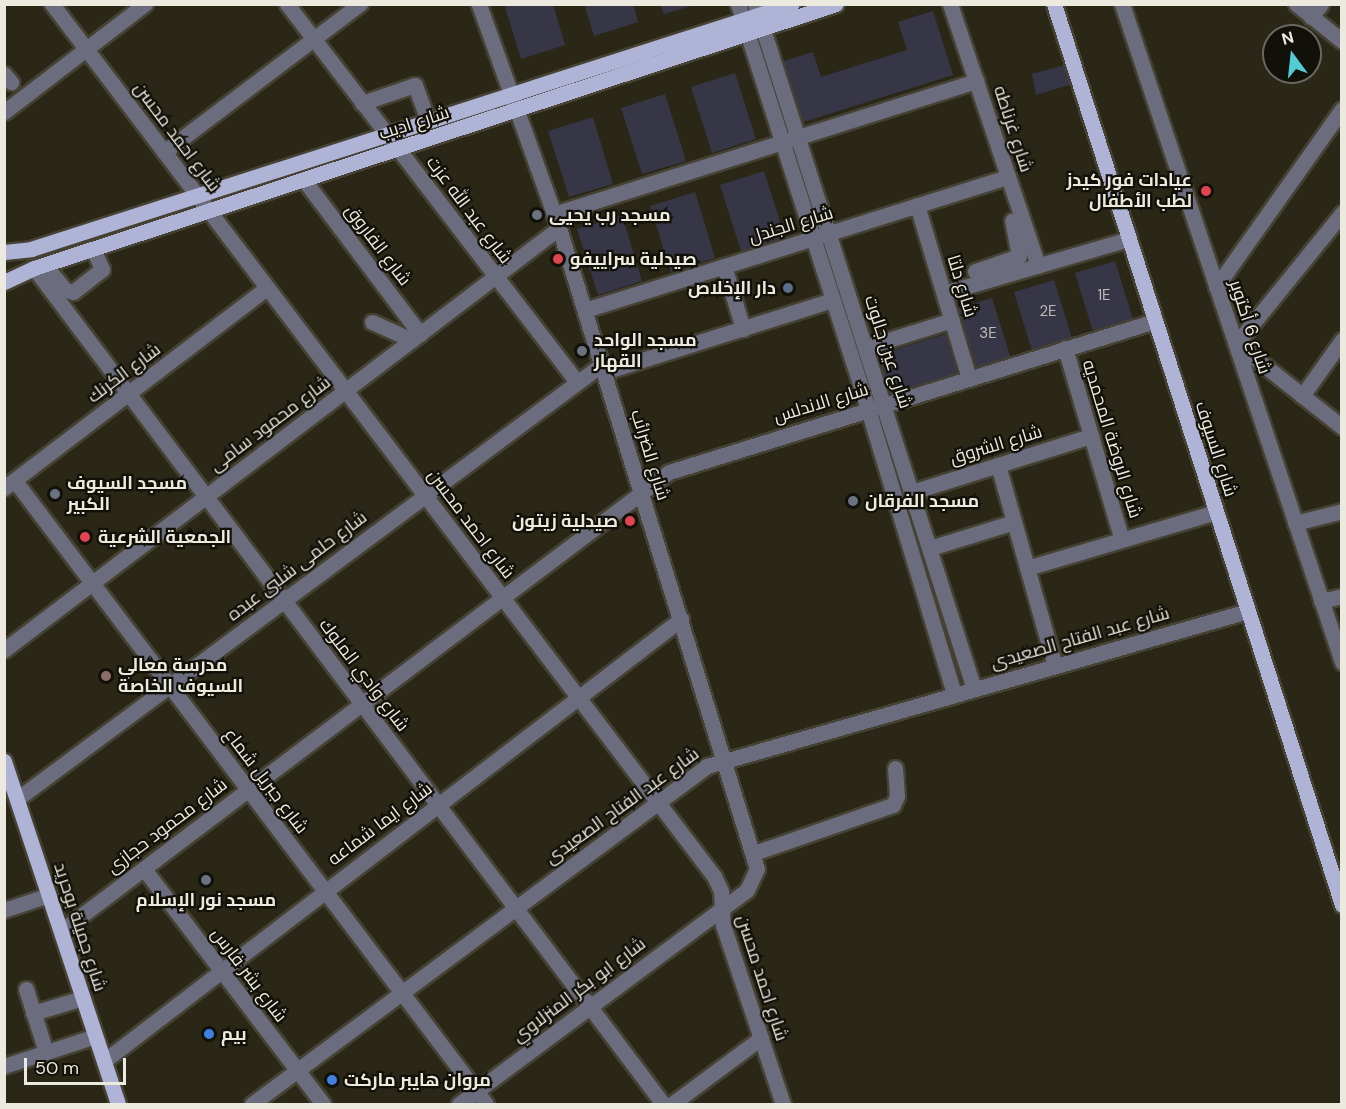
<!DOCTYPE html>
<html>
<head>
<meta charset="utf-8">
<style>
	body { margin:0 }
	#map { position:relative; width:1346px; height:1109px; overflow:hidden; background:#2b2717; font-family:"DM Sans",Cairo,sans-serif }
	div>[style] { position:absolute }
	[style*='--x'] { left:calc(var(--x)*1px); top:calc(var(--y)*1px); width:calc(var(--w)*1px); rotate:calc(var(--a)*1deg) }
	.building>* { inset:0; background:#363646 }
	.roads { filter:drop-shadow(2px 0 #464233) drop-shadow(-2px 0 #464233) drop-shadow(0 2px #464233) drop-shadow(0 -2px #464233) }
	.minor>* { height:15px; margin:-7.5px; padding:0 7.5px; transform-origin:7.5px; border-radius:7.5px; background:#6b6d7e }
	.major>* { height:15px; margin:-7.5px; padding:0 7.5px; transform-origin:7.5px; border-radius:7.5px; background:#afb4d6 }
	.dots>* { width:16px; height:16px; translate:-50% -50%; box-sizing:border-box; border:3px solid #111009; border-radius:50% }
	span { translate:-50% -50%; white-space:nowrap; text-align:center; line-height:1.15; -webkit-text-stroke:4.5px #111009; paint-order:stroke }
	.number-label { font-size:15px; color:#bebcb9 }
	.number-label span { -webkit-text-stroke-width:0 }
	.street-label { font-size:18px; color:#ece9df }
	.poi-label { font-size:18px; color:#ece9df; font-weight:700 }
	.right { translate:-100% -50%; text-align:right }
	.left { translate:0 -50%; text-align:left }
	.frame { position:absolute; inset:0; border:6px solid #ece9df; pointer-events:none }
	.north { position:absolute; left:1262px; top:24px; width:60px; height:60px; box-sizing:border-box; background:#111009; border:2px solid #69675f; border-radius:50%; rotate:345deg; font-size:16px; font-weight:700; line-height:24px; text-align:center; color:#ece9df }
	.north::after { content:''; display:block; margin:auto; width:21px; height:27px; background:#51ccd4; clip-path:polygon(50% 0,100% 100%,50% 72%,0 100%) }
	.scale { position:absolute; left:24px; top:1058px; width:102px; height:27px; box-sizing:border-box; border:3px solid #ece9df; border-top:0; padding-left:8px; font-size:18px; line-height:21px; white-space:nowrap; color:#ece9df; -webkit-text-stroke:4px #111009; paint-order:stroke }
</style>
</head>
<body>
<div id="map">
	<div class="building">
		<i style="clip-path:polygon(504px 4px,553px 4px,565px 45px,521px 59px)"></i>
		<i style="clip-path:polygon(584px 4px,633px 4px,638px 22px,594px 36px)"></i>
		<i style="clip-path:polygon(660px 4px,694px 4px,694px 5px,664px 14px)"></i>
		<i style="clip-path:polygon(933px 11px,953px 75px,797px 124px,777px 63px,813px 52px,821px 77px,907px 50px,898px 22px)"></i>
		<i style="clip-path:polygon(1068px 64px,1075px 83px,1036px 95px,1032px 74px)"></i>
		<i style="clip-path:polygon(735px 73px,756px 139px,712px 153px,691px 87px)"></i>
		<i style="clip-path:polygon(665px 94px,686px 161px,642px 174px,621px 108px)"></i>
		<i style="clip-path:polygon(593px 117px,613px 184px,569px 197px,548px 131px)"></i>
		<i style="clip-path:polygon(764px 171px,785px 237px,741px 251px,720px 185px)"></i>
		<i style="clip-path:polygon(695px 192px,715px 258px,671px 272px,650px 206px)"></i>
		<i style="clip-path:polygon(622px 215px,642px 281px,598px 295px,577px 229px)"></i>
		<i style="clip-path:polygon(1115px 261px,1134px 322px,1094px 335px,1075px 273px)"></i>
		<i style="clip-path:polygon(1054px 280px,1073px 341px,1033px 354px,1014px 292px)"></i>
		<i style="clip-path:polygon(992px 298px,1011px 359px,971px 372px,952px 310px)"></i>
		<i style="clip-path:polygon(946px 334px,958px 375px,886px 396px,874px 356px)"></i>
	</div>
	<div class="roads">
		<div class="minor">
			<i style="--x:52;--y:4;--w:1095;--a:52.8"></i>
			<i style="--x:714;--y:876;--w:17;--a:65"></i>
			<i style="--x:721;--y:891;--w:34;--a:87"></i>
			<i style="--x:723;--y:925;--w:189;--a:71.5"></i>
			<i style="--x:287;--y:4;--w:476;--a:52.5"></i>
			<i style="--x:738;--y:4;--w:425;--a:72.2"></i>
			<i style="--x:868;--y:409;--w:298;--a:73.2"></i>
			<i style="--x:755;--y:4;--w:719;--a:72.27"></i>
			<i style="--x:950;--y:4;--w:276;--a:71.4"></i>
			<i style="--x:1122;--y:4;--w:694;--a:71.51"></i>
			<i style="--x:1296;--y:4;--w:59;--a:38.8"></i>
			<i style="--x:1311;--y:17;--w:16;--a:-52"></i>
			<i style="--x:4;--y:74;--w:11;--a:49"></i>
			<i style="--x:362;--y:103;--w:56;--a:-18.8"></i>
			<i style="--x:415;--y:85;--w:38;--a:70"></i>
			<i style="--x:4;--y:112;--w:178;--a:-37.5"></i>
			<i style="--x:164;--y:152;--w:246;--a:-37.1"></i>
			<i style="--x:304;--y:180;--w:193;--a:53"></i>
			<i style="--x:917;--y:205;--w:181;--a:73.3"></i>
			<i style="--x:554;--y:214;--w:443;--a:-17.5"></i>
			<i style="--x:45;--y:265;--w:32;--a:51"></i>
			<i style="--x:65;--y:290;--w:8;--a:14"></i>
			<i style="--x:73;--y:292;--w:37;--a:-38"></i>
			<i style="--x:102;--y:269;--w:22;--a:-114"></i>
			<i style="--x:724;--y:266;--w:66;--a:73.2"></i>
			<i style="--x:34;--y:268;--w:1046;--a:53.04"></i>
			<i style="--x:975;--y:271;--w:46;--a:-18.8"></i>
			<i style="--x:1019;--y:256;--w:36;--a:-101"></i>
			<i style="--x:1216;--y:287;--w:218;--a:-54.7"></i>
			<i style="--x:944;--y:293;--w:193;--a:-16.3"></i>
			<i style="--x:585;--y:310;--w:443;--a:-17.5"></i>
			<i style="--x:372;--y:322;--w:44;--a:24.2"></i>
			<i style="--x:1236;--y:343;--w:135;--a:38.4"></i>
			<i style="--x:1236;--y:344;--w:169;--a:-51"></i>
			<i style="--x:866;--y:347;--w:90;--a:-17.4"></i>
			<i style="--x:1065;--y:348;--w:200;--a:73.5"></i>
			<i style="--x:604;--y:372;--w:240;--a:-17.5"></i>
			<i style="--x:1302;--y:396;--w:69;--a:-54.5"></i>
			<i style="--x:998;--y:465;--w:209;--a:74.2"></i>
			<i style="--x:15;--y:481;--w:781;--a:52.91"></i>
			<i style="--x:4;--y:488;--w:330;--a:-37.3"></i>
			<i style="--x:912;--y:492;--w:188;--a:-17.4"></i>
			<i style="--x:1295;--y:523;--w:49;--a:-14.3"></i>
			<i style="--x:930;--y:548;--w:88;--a:-17.2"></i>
			<i style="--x:1027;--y:568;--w:197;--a:-16.5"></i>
			<i style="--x:1321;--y:601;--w:22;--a:-13"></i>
			<i style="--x:4;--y:650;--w:697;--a:-37.25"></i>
			<i style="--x:17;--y:799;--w:728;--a:-36.62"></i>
			<i style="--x:754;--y:853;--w:147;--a:-19.1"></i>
			<i style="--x:893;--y:805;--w:10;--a:-66"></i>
			<i style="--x:897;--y:796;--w:28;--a:-94"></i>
			<i style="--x:144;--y:869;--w:295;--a:52.7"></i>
			<i style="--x:4;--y:910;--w:47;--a:-18.4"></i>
			<i style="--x:61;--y:931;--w:762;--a:-37.05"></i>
			<i style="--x:669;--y:472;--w:509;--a:-17.26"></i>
			<i style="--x:26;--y:989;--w:66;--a:72.4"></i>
			<i style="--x:33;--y:1013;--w:52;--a:-16.7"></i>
			<i style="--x:104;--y:1061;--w:727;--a:-37.45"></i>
			<i style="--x:4;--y:1066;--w:96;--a:-18.2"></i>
			<i style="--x:252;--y:1104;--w:567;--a:-36.61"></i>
			<i style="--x:707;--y:766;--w:563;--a:-15.99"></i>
			<i style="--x:459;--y:1104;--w:359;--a:-36.6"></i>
			<i style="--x:747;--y:890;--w:23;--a:-65"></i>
			<i style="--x:757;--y:869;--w:671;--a:-107.17"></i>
			<i style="--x:559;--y:228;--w:238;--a:-109.7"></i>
			<i style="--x:672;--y:1104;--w:111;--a:-36.6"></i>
		</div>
		<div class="major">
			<i style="--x:1054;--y:4;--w:946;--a:72.27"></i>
			<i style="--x:4;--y:252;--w:27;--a:-6"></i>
			<i style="--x:31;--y:249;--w:799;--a:-17.85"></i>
			<i style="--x:4;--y:282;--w:33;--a:-25"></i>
			<i style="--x:34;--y:268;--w:844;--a:-18.22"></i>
			<i style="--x:4;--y:761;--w:361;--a:71.6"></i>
		</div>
	</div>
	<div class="dots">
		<i style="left:1206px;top:191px;background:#e0444e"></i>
		<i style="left:537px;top:215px;background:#6b7280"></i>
		<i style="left:558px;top:259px;background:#e0444e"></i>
		<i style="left:788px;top:288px;background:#5c6f8a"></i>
		<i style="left:582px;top:351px;background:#6b7280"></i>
		<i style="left:55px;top:494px;background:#6b7280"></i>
		<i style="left:853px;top:501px;background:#6b7280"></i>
		<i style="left:630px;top:521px;background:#e0444e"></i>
		<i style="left:85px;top:537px;background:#e0444e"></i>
		<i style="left:106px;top:676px;background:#8d6e63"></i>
		<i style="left:206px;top:880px;background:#6b7280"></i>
		<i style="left:209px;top:1034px;background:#3f7fe0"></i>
		<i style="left:332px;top:1080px;background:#3f7fe0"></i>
	</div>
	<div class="number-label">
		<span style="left:1104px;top:296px">1E</span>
		<span style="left:1048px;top:312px">2E</span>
		<span style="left:988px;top:334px">3E</span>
	</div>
	<div class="street-label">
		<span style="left:414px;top:123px;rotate:-18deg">شارع اديب</span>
		<span style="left:1013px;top:129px;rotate:72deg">شارع غرناطه</span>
		<span style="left:177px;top:137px;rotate:53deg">شارع احمد محسن</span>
		<span style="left:469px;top:210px;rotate:53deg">شارع عبد الله عزت</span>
		<span style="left:791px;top:225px;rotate:-17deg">شارع الجندل</span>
		<span style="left:378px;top:245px;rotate:53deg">شارع الفاروق</span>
		<span style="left:962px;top:286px;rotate:73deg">شارع دلتا</span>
		<span style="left:1250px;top:327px;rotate:72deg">شارع 6 أكتوبر</span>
		<span style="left:888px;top:352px;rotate:72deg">شارع عين جالوت</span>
		<span style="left:124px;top:373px;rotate:-37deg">شارع الكرنك</span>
		<span style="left:821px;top:403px;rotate:-17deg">شارع الاندلس</span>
		<span style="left:270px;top:424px;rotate:-37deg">شارع محمود سامى</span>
		<span style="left:1112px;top:439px;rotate:73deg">شارع الروضة المحمديه</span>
		<span style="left:996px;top:445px;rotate:-17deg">شارع الشروق</span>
		<span style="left:1216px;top:449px;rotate:72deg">شارع السيوف</span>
		<span style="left:650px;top:455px;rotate:73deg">شارع الضرائب</span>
		<span style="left:471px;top:524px;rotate:53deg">شارع احمد محسن</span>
		<span style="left:297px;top:566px;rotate:-37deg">شارع حلمى شلبى عبده</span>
		<span style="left:1080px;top:638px;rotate:-16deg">شارع عبد الفتاح الصعيدى</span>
		<span style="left:364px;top:675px;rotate:53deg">شارع وادي الملوك</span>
		<span style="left:266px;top:781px;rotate:53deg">شارع جبريل شماع</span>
		<span style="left:622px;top:806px;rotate:-36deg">شارع عبد الفتاح الصعيدى</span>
		<span style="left:380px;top:824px;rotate:-37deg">شارع ايما شماعه</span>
		<span style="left:167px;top:826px;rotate:-37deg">شارع محمود حجازى</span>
		<span style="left:80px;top:927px;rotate:72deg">شارع جميلة بوحريد</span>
		<span style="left:249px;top:975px;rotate:53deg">شارع بشر فارس</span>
		<span style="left:762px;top:978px;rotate:72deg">شارع احمد محسن</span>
		<span style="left:579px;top:990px;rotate:-37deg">شارع ابو بكر المنزلاوي</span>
	</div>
	<div class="poi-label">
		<span class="right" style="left:1192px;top:191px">عيادات فور كيدز<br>لطب الأطفال</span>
		<span class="left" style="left:549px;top:215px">مسجد رب يحيى</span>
		<span class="left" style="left:570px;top:259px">صيدلية سراييفو</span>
		<span class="right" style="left:776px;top:288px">دار الإخلاص</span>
		<span class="left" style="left:594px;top:351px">مسجد الواحد<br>القهار</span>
		<span class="left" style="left:67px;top:494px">مسجد السيوف<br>الكبير</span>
		<span class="left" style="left:865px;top:501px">مسجد الفرقان</span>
		<span class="right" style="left:618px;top:521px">صيدلية زيتون</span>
		<span class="left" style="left:98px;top:537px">الجمعية الشرعية</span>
		<span class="left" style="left:118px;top:676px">مدرسة معالي<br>السيوف الخاصة</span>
		<span style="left:206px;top:900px">مسجد نور الإسلام</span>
		<span class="left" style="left:221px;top:1034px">بيم</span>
		<span class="left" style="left:344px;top:1080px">مروان هايبر ماركت</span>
	</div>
	<div class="frame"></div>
	<div class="north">N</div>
	<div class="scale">50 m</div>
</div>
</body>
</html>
